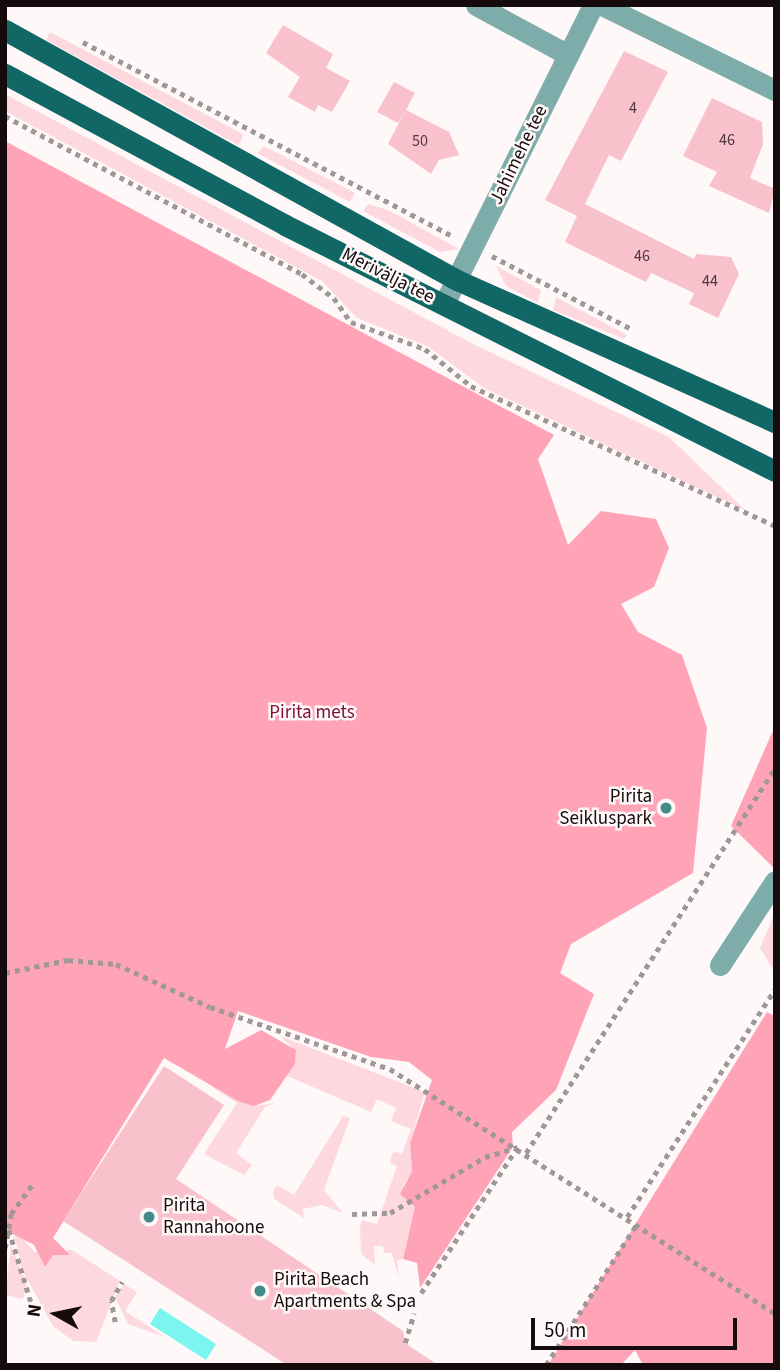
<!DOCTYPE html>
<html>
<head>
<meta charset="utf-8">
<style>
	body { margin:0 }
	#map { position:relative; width:780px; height:1370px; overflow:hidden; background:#fff8f9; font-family:"Source Sans 3",sans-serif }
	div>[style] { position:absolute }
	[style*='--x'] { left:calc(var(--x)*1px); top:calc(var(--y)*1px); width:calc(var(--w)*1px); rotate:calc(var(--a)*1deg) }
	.green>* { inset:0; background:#fdd9df }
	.forest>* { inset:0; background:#ffa3b7 }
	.water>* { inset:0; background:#7af5f0 }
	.building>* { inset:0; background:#f9c1cb }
	.path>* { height:4.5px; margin-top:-2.25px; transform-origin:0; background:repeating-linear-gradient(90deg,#a09799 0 5px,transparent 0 10px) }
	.minor>* { height:21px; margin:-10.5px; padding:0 10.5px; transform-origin:10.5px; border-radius:10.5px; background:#7dacaa }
	.major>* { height:21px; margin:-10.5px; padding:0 10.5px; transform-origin:10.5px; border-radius:10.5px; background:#116765 }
	.dots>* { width:19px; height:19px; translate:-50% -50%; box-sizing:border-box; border:4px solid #fff8f9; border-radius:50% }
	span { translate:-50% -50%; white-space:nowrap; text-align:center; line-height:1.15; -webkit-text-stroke:5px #fff8f9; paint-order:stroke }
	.number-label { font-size:16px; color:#4e383c }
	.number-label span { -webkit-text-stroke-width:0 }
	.street-label { font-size:19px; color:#150b0d }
	.park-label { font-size:19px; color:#7b1138 }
	.poi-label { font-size:19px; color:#150b0d }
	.right { translate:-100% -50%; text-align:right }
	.left { translate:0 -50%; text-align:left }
	.frame { position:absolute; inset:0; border:7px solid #150b0d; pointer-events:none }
	.north { position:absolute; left:21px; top:1279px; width:70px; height:70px; -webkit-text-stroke:5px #fff8f9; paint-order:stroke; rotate:279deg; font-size:19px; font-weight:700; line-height:28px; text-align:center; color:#150b0d }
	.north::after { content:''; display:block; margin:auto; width:24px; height:32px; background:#150b0d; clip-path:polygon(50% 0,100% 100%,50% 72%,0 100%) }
	.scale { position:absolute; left:531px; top:1318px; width:206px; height:32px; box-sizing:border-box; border:4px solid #150b0d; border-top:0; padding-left:9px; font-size:21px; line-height:24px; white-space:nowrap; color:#150b0d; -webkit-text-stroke:5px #fff8f9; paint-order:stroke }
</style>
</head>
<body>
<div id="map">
	<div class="green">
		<i style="clip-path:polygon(50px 32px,243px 134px,242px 139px,238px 145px,46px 40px)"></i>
		<i style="clip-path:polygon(5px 94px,475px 345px,669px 437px,745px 510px,484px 388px,429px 347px,357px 318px,322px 281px,5px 111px)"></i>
		<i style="clip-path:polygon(264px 146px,355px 193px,350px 202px,257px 153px)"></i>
		<i style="clip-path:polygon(368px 204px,388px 210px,459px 249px,440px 252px,363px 211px)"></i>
		<i style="clip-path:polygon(496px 266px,541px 290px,538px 303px,506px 286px)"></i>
		<i style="clip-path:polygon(556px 297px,627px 335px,624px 339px,553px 310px)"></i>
		<i style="clip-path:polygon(775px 912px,775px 973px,760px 948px)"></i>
		<i style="clip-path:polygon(280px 1036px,425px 1092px,410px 1143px,412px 1171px,403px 1185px,415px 1207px,403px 1259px,397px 1260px,399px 1279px,392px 1253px,384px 1253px,383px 1246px,374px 1246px,375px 1265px,361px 1254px,360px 1227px,362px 1220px,377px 1224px,397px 1166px,390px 1163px,393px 1151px,402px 1154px,411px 1129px,391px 1121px,396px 1108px,377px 1099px,371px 1112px,285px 1075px,296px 1051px)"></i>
		<i style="clip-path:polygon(209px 1085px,254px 1106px,275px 1103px,265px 1107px,236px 1153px,252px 1165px,244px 1175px,204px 1154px,237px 1103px)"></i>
		<i style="clip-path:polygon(343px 1116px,350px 1118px,324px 1190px,343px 1213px,322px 1205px,303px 1209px,304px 1218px,274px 1199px,273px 1191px,277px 1185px,294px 1195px)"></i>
		<i style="clip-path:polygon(13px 1229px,35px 1252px,72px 1250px,120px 1281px,96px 1342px,73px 1341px,53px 1326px,22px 1270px)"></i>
		<i style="clip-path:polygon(11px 1245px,27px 1284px,23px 1299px,5px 1295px)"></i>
		<i style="clip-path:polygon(124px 1284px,137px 1292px,125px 1311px,165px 1337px,128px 1324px,115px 1297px)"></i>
	</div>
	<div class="forest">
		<i style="clip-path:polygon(5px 141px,554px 435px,538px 459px,568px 545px,601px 511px,656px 519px,669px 548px,654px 587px,621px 604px,638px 632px,682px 655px,707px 728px,693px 873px,571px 944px,560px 973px,594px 994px,556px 1090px,512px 1132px,513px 1147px,420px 1288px,417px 1263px,403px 1259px,415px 1207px,400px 1194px,412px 1171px,410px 1143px,432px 1080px,409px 1062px,371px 1057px,238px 1011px,225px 1049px,261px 1030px,296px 1050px,295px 1064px,270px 1100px,254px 1106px,238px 1101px,164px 1058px,53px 1238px,70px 1255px,53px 1255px,45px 1267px,34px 1245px,5px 1230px)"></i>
		<i style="clip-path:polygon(775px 726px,775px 869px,731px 826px)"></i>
		<i style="clip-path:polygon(767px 1012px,775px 1016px,775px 1365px,643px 1365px,635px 1350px,621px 1365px,548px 1365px)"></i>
	</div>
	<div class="water">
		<i style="clip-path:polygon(160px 1308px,216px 1344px,206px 1360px,150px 1324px)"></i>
	</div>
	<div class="building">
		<i style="clip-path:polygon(283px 25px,333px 54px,326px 68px,350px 81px,332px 112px,318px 105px,315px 112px,288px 97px,300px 77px,266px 53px)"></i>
		<i style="clip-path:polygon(624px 51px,668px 72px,621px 161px,609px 155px,585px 204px,694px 259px,696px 254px,731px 257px,739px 274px,718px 318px,689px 304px,694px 293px,651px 273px,646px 282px,565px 242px,577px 216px,545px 200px)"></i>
		<i style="clip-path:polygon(394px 82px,415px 93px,406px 110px,449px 132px,459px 155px,439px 160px,431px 174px,388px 144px,404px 113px,398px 123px,377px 112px)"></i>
		<i style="clip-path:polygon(712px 98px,762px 122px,763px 144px,750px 178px,775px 189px,769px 213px,709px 186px,717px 172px,683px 156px)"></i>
		<i style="clip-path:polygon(164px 1066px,224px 1105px,176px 1179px,403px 1331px,405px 1343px,438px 1365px,287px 1365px,63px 1221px)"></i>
	</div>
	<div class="path">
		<i style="--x:83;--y:42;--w:418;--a:27.7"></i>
		<i style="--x:5;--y:116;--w:336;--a:28"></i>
		<i style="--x:302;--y:274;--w:40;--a:37"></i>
		<i style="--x:334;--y:298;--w:29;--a:55"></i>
		<i style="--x:351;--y:322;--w:79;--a:20"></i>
		<i style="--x:425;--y:349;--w:59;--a:38.8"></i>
		<i style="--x:471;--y:386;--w:335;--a:24.7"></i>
		<i style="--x:492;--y:256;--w:156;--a:27.6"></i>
		<i style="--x:5;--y:973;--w:64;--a:-11.7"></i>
		<i style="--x:68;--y:960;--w:48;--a:4.8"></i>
		<i style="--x:116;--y:964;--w:103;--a:24.6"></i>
		<i style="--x:210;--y:1007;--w:190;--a:19"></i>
		<i style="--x:390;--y:1069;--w:456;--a:32.4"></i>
		<i style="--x:526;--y:1153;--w:459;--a:-57.1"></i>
		<i style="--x:352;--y:1214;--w:38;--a:-2"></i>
		<i style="--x:390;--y:1213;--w:110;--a:-30.5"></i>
		<i style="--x:485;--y:1157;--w:34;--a:-17"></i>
		<i style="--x:627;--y:1217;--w:272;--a:-57"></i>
		<i style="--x:9;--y:1230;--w:75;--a:73"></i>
		<i style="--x:5;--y:1248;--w:35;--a:-80"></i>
		<i style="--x:11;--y:1214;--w:36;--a:-54"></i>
		<i style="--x:421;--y:1293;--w:174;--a:-56.5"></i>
		<i style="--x:115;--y:1322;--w:21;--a:-101"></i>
		<i style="--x:111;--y:1301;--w:22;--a:-60"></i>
		<i style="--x:405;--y:1343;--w:31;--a:-73"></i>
		<i style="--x:546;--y:1365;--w:168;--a:-57.2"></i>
	</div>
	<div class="minor">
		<i style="--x:476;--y:5;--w:105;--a:28.5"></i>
		<i style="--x:602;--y:5;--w:193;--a:26.2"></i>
		<i style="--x:444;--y:304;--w:334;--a:-63.5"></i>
		<i style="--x:720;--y:965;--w:100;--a:-56.8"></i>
	</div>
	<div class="major">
		<i style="--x:5;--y:30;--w:517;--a:28.95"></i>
		<i style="--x:457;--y:280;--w:348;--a:24.1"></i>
		<i style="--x:5;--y:74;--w:318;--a:28.3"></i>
		<i style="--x:285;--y:225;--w:548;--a:26.66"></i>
	</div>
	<div class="dots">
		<i style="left:666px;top:808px;background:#438b88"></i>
		<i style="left:149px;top:1217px;background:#438b88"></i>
		<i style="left:260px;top:1291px;background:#438b88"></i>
	</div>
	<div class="number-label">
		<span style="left:633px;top:108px">4</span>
		<span style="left:727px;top:140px">46</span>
		<span style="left:420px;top:141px">50</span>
		<span style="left:642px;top:256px">46</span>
		<span style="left:710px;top:281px">44</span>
	</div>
	<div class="street-label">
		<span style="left:519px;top:155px;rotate:-64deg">Jahimehe tee</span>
		<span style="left:388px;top:276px;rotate:27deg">Merivälja tee</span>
	</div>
	<div class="park-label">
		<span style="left:312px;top:713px">Pirita mets</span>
	</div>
	<div class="poi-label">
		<span class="right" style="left:652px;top:808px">Pirita<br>Seikluspark</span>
		<span class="left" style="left:163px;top:1217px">Pirita<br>Rannahoone</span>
		<span class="left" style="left:274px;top:1291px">Pirita Beach<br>Apartments &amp; Spa</span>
	</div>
	<div class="frame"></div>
	<div class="north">N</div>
	<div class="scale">50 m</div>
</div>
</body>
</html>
